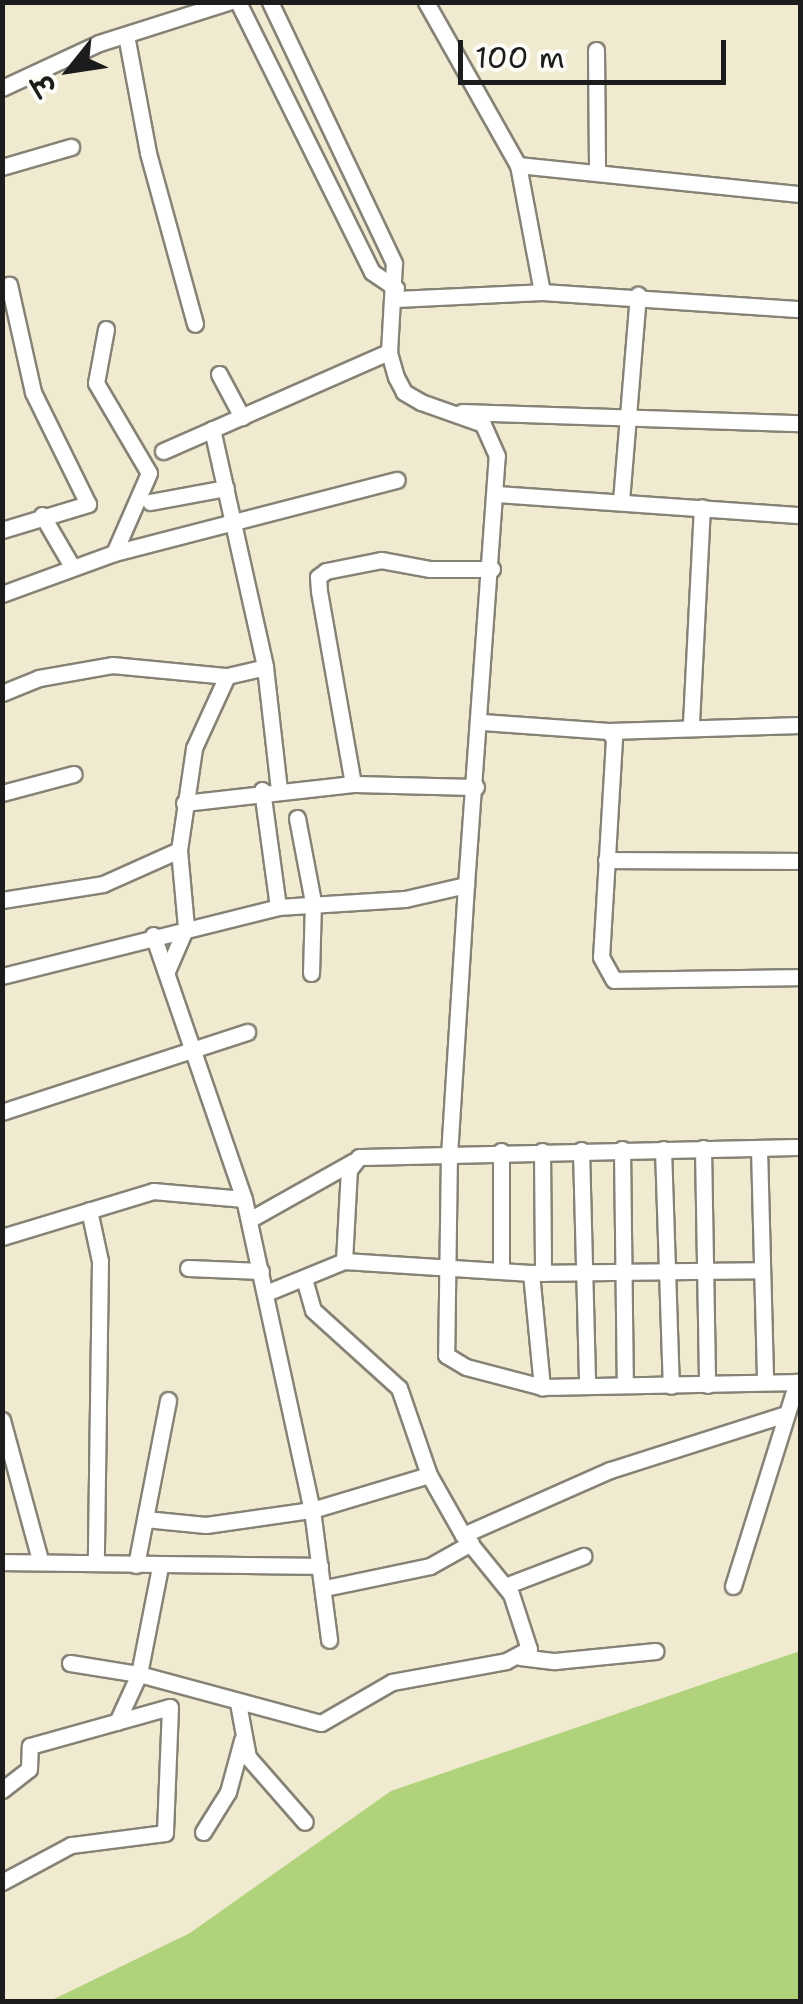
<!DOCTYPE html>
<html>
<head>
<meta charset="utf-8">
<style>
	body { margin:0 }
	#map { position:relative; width:803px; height:2004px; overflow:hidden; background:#efead0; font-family:"Shantell Sans","Playpen Sans Deva",sans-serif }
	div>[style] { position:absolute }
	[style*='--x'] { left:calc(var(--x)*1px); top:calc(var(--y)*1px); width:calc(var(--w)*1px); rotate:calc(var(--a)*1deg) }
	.green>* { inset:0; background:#b0d27a }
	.roads { filter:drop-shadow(2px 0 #868376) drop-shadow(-2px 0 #868376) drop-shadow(0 2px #868376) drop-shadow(0 -2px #868376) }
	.minor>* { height:15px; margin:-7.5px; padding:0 7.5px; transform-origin:7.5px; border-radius:7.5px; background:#fff }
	span { translate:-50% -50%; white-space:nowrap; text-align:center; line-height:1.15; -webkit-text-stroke:9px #fdfcf7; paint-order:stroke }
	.frame { position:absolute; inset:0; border:5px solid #1c1c1c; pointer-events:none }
	.north { position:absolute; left:20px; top:20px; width:100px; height:100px; -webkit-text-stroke:8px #fdfcf7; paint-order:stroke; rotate:240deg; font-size:28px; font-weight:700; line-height:40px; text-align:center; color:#1c1c1c }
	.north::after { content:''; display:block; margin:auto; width:35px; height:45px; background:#1c1c1c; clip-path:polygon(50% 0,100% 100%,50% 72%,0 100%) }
	.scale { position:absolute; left:458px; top:40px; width:268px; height:45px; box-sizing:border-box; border:5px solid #1c1c1c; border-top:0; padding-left:12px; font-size:30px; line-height:35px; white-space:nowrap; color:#1c1c1c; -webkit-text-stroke:8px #fdfcf7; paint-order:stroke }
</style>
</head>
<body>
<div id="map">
	<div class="green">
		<i style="clip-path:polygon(800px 1651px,800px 2001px,50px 2001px,190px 1933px,391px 1791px)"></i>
	</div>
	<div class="roads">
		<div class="minor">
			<i style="--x:238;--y:2;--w:301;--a:63.6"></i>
			<i style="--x:372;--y:272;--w:29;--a:34"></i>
			<i style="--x:426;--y:2;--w:187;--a:60.6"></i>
			<i style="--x:518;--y:165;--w:129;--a:79.3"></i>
			<i style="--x:126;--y:35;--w:120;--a:79.4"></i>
			<i style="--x:148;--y:153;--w:177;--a:74.6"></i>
			<i style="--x:596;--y:50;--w:120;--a:89.5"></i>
			<i style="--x:2;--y:88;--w:107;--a:-24.9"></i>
			<i style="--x:99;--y:43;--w:135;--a:-17.6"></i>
			<i style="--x:518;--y:165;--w:283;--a:5.9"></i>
			<i style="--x:2;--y:167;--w:72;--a:-16.2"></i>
			<i style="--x:396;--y:299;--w:146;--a:-2.7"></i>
			<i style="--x:542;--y:292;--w:259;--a:3.8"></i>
			<i style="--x:106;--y:329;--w:55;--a:100.5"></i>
			<i style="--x:96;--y:383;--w:104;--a:59.5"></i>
			<i style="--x:149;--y:473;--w:87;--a:113.6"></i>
			<i style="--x:219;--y:374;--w:49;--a:61.9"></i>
			<i style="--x:462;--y:412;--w:338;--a:1.9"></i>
			<i style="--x:212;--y:429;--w:244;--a:77.4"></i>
			<i style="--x:265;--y:667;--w:123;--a:83.5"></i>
			<i style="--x:163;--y:451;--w:247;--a:-23.7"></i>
			<i style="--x:497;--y:494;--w:304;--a:4"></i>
			<i style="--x:621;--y:501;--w:207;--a:-85.3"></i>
			<i style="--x:150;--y:502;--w:77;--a:-10.4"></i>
			<i style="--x:42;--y:515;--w:61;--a:59.7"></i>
			<i style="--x:2;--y:530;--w:90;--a:-16.8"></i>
			<i style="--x:88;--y:504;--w:125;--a:-116.2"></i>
			<i style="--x:33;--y:392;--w:110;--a:-102.6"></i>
			<i style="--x:2;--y:594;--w:119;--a:-20.1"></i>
			<i style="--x:114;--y:553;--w:292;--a:-14.5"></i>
			<i style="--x:2;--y:693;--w:40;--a:-22"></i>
			<i style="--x:39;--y:678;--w:74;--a:-10.1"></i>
			<i style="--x:112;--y:665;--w:116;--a:5.5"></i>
			<i style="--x:227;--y:676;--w:39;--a:-13"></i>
			<i style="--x:482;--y:722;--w:127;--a:4.1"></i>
			<i style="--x:609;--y:731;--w:191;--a:-1.8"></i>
			<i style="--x:691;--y:723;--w:216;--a:-87.1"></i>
			<i style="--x:609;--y:731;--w:9;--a:58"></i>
			<i style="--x:614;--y:739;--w:218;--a:93.4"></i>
			<i style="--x:601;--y:957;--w:26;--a:61"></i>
			<i style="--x:614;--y:980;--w:186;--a:-0.9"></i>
			<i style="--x:353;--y:784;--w:123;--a:1.4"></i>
			<i style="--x:262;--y:790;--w:118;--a:82.2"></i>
			<i style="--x:2;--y:793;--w:74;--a:-14.8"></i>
			<i style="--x:184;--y:803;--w:170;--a:-6.4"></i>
			<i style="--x:353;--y:784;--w:196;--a:-100"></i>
			<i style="--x:319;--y:591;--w:14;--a:-94"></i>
			<i style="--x:318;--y:577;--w:10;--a:-37"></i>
			<i style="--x:326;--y:571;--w:56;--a:-11.3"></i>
			<i style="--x:381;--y:560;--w:50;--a:10.4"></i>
			<i style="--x:430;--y:569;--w:62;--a:0"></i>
			<i style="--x:297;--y:818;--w:86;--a:79.2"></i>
			<i style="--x:313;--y:902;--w:71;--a:91.6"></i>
			<i style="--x:606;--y:860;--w:194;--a:0.3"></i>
			<i style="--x:466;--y:885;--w:268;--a:93.6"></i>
			<i style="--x:449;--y:1152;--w:203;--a:90.8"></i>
			<i style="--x:446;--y:1355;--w:23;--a:31"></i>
			<i style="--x:466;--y:1367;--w:79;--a:14.7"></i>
			<i style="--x:542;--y:1387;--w:258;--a:-1.1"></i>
			<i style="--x:2;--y:900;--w:102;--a:-9"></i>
			<i style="--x:103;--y:884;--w:83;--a:-24.1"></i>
			<i style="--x:179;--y:850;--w:103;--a:-81.6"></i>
			<i style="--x:194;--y:748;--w:79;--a:-65.4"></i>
			<i style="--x:153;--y:935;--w:279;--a:71"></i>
			<i style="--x:244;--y:1199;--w:318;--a:77.7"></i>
			<i style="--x:312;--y:1510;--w:131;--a:82.5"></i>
			<i style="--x:167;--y:971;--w:48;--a:-66.6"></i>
			<i style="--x:186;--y:927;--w:77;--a:-95.2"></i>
			<i style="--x:2;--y:976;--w:284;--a:-14"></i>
			<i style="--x:278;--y:907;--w:127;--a:-3.6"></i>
			<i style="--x:405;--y:899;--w:63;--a:-12.9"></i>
			<i style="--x:466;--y:885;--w:430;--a:-85.9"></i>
			<i style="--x:497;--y:456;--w:35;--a:-114"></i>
			<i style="--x:483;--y:424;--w:66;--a:-160.5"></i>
			<i style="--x:421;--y:402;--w:20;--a:-150"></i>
			<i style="--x:404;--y:392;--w:17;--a:-118"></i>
			<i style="--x:396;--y:377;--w:26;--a:-106"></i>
			<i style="--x:389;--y:352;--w:89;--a:-86.8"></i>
			<i style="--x:394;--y:263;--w:289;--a:-115.4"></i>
			<i style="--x:2;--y:1112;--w:258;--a:-18.1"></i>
			<i style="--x:703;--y:1148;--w:237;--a:89"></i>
			<i style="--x:759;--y:1148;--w:234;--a:88.5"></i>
			<i style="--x:622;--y:1149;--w:235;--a:89.3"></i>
			<i style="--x:663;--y:1149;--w:237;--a:88.1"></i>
			<i style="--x:581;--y:1150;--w:236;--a:88.5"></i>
			<i style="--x:501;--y:1151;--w:120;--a:90"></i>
			<i style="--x:542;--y:1151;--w:122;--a:89.5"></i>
			<i style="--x:89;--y:1210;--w:52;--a:77.8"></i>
			<i style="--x:100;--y:1261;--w:302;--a:90.8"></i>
			<i style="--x:249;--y:1220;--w:120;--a:-29.3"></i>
			<i style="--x:2;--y:1237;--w:158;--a:-16.9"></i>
			<i style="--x:153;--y:1191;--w:91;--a:5"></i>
			<i style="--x:344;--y:1261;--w:187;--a:3.7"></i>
			<i style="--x:531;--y:1273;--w:230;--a:-0.7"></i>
			<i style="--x:188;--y:1268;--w:73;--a:2.4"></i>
			<i style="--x:531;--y:1273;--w:115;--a:84.5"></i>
			<i style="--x:266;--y:1293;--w:84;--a:-22.3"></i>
			<i style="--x:344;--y:1261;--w:91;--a:-86.9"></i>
			<i style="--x:349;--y:1170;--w:16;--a:-52"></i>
			<i style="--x:359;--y:1157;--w:441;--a:-1.3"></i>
			<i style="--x:2;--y:1420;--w:145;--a:74.8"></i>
			<i style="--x:145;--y:1519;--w:61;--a:5.6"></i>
			<i style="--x:206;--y:1525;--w:107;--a:-8.1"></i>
			<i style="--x:312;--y:1510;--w:122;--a:-16.7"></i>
			<i style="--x:463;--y:1535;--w:161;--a:-23.9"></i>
			<i style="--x:610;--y:1470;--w:184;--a:-17.7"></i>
			<i style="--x:2;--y:1562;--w:318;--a:0.7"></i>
			<i style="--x:136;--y:1565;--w:168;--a:-79"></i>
			<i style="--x:505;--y:1586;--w:84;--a:-21"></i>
			<i style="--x:733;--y:1586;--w:214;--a:-72.6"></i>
			<i style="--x:325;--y:1588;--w:107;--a:-11.8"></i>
			<i style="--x:430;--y:1566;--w:47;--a:-29.3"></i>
			<i style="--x:520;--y:1657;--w:35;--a:7"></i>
			<i style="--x:555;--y:1661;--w:101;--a:-5.7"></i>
			<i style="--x:70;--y:1663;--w:70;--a:9.1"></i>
			<i style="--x:139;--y:1674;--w:188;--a:15.1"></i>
			<i style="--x:321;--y:1723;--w:82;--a:-30"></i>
			<i style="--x:392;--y:1682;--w:116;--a:-10.4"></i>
			<i style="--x:506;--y:1661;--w:26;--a:-28"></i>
			<i style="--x:529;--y:1649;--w:58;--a:-108.1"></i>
			<i style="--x:511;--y:1594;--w:76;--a:-129.1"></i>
			<i style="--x:463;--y:1535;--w:69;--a:-119.5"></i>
			<i style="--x:429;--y:1475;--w:92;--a:-109"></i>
			<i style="--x:399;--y:1388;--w:116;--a:-137.8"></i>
			<i style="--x:313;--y:1310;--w:32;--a:-106"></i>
			<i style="--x:238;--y:1703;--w:55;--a:79.5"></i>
			<i style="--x:248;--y:1757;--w:86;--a:48.8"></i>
			<i style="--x:117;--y:1722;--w:53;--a:-65.4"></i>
			<i style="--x:139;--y:1674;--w:109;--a:-78.9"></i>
			<i style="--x:2;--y:1790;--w:34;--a:-38"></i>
			<i style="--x:29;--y:1769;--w:23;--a:-88"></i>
			<i style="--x:30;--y:1746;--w:145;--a:-15.6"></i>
			<i style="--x:170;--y:1707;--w:126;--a:92.3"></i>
			<i style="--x:165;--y:1833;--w:95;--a:172.7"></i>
			<i style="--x:71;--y:1845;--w:78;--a:151.8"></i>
			<i style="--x:203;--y:1832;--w:47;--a:-58"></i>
			<i style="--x:228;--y:1792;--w:54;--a:-74.9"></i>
		</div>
	</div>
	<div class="frame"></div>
	<div class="north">उ</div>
	<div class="scale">100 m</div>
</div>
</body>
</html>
